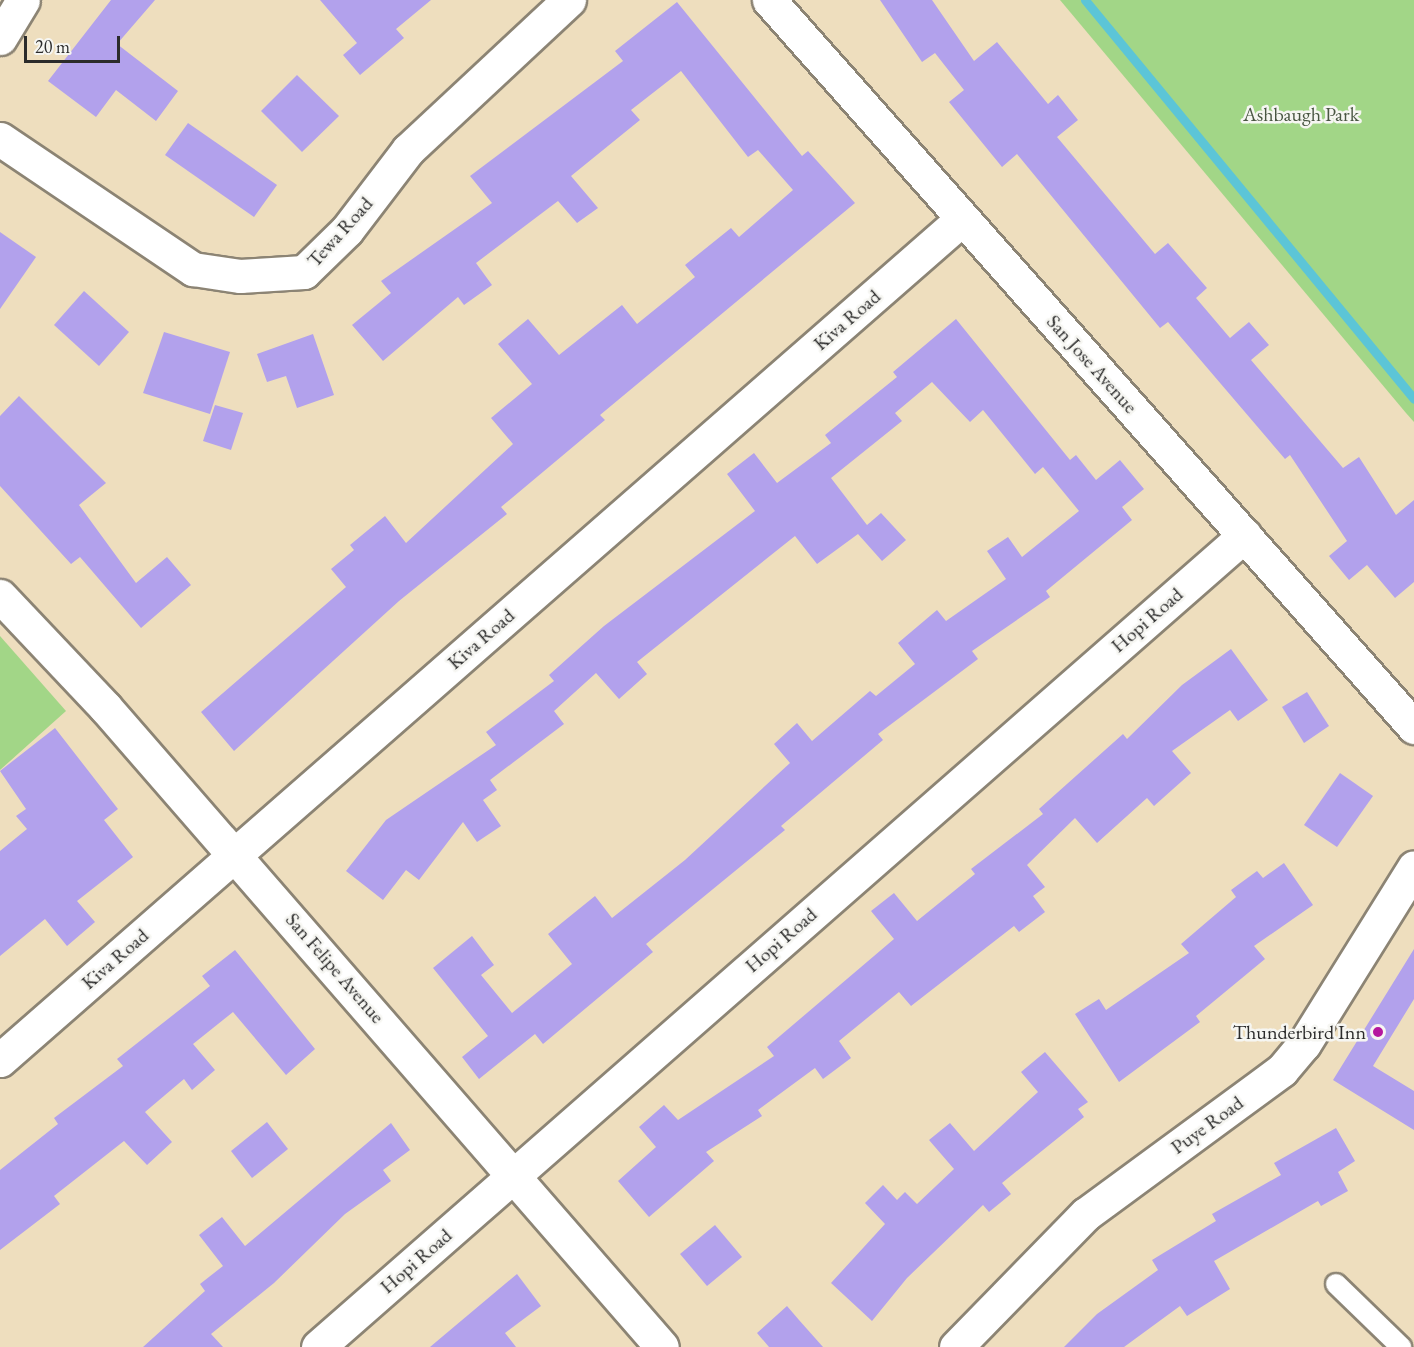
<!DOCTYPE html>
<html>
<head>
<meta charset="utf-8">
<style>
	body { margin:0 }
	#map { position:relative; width:1414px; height:1347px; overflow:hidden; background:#eedebe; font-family:"EB Garamond",serif }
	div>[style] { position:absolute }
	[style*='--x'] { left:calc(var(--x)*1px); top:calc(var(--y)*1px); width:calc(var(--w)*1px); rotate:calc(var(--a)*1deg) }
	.green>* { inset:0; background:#a2d687 }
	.stream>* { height:9px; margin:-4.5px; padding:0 4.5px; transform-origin:4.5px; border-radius:4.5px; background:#5cc5d7 }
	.building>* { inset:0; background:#b2a1ec }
	.roads { filter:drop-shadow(2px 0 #8c8474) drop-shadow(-2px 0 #8c8474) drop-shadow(0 2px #8c8474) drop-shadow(0 -2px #8c8474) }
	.service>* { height:20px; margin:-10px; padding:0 10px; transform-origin:10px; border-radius:10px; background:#fff }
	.minor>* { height:33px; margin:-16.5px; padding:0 16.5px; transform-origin:16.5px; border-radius:16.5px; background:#fff }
	.dots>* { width:16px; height:16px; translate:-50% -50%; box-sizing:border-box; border:3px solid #f6f6f2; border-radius:50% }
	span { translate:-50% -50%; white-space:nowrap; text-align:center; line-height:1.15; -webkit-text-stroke:5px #f6f6f2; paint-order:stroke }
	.park-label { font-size:20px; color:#495642 }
	.street-label { font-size:20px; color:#2b2b2b }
	.poi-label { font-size:20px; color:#2b2b2b }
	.right { translate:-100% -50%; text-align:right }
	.scale { position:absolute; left:24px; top:36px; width:96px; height:27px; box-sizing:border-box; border:3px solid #2b2b2b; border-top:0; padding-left:8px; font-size:18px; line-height:21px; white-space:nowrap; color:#2b2b2b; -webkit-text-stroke:4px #f6f6f2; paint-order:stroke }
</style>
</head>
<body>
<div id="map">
	<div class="green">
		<i style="clip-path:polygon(1060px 0,1414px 0,1414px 422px,1406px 413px)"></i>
		<i style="clip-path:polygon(0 636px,66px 711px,0 770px)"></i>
	</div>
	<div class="stream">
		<i style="--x:1085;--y:0;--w:517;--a:50.49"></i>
	</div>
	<div class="building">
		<i style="clip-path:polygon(111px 0,155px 0,117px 44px,178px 91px,156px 121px,116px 90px,96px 117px,48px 81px)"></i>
		<i style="clip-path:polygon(320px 0,431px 0,396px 29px,404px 38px,360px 75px,343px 55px,357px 43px)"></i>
		<i style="clip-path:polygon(880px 0,932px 0,974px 61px,997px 42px,1048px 104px,1058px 95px,1078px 120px,1057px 137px,1155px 254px,1168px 243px,1207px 288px,1196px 298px,1230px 338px,1249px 322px,1269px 345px,1251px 360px,1343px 468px,1359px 457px,1396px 515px,1414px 500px,1414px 582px,1395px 598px,1367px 565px,1349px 580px,1329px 556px,1347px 541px,1290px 455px,1285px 459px,1168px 322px,1160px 328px,1017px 154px,1002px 167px,949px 102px,964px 90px,935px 53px,922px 62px)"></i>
		<i style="clip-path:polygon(677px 2px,802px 156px,808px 151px,855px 203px,600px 415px,605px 420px,501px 507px,507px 514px,399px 601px,234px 751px,201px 712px,346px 587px,331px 569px,354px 550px,350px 545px,385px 516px,406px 543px,513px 444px,491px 418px,532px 384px,498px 344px,528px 319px,559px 355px,622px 305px,637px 324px,695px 277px,685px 265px,731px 228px,739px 237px,793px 190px,758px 150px,748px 157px,681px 71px,631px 110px,640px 120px,571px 176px,598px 208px,577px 223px,558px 201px,476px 263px,492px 285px,464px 305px,458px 297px,383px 361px,352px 325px,391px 293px,381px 281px,492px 203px,470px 176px,623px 61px,615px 51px)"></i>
		<i style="clip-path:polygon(297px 75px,339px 116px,302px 152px,261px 111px)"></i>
		<i style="clip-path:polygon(188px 123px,277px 185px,254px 217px,165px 155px)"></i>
		<i style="clip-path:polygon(0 232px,36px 257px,0 309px)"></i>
		<i style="clip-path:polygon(84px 291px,129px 332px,99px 366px,54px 325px)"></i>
		<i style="clip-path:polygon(956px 319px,1070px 460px,1076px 455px,1096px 480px,1120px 460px,1144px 489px,1122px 507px,1132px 520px,1046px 591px,1050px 597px,972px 651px,978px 659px,878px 734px,883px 740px,781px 826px,785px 830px,646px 944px,653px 952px,543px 1044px,535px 1034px,479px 1079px,462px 1057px,488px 1036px,433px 968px,472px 936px,494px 965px,481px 975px,512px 1013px,572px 964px,548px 934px,595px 896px,612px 918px,685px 860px,790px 763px,774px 744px,797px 723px,812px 741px,870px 691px,876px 696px,915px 664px,898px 643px,937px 610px,946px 621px,1006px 579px,987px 551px,1008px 537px,1022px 557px,1079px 511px,1043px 467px,1035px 474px,983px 410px,970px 422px,932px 382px,895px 413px,902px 421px,831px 478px,867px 525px,881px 513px,906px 540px,882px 561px,858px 534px,817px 564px,795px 536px,637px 662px,647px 674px,619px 699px,596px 673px,554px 711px,564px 724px,490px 780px,497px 790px,483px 800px,501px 826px,477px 842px,463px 822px,419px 880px,406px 870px,383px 900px,346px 871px,386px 820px,496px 745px,486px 732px,554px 681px,549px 675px,604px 626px,755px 511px,727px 474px,754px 453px,777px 483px,831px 443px,825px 435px,897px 377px,893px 372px)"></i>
		<i style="clip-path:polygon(164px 332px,230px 352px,210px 414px,143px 393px)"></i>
		<i style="clip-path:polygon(313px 334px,334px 395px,297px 408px,286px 376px,267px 382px,257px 354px)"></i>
		<i style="clip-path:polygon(19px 396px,106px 483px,79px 505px,136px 583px,167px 557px,191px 585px,141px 628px,80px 557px,71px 564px,0 486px,0 416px)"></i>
		<i style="clip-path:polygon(215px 405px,243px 413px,231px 450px,203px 441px)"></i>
		<i style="clip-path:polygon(1231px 649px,1268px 700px,1238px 721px,1230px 710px,1172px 751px,1191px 773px,1154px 806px,1147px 798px,1097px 843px,1075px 818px,1027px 865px,1045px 887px,1033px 896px,1045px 912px,1019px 932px,1014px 926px,911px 1006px,899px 992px,839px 1041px,851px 1058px,823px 1079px,815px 1068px,758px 1110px,762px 1116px,706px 1152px,714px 1161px,649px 1217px,618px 1181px,656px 1147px,639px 1127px,664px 1105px,678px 1120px,774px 1056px,767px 1047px,894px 939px,871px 911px,894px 893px,917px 921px,975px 874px,971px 869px,1043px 814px,1039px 809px,1123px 734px,1127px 739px,1182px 685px)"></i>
		<i style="clip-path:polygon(1307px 692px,1329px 726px,1304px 743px,1282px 707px)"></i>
		<i style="clip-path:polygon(55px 728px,118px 809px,104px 820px,133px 857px,77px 901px,95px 922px,67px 946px,45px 919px,0 956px,0 851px,27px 829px,16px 816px,26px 809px,0 771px)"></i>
		<i style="clip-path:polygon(1340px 773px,1373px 796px,1337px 847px,1304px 825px)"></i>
		<i style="clip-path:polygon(1284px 863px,1313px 905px,1254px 946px,1265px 959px,1196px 1016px,1200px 1022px,1119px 1082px,1075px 1014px,1099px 999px,1106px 1010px,1189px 953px,1181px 944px,1236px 897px,1231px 890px,1257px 871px,1263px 878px)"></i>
		<i style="clip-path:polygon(1414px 949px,1414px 999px,1373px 1066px,1414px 1091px,1414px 1130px,1333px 1080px)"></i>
		<i style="clip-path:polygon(235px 950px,315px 1049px,286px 1075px,233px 1012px,193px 1044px,215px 1070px,192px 1090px,184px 1079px,145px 1112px,172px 1142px,147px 1165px,124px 1141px,54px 1196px,60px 1204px,0 1250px,0 1170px,58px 1124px,54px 1118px,123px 1066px,117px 1059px,210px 986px,202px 976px)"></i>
		<i style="clip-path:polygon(1045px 1052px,1088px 1102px,1078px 1109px,1084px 1117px,1002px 1183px,1011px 1194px,989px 1212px,983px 1205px,907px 1278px,872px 1321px,831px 1283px,885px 1224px,865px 1203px,883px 1185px,897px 1200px,905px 1192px,917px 1204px,954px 1169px,929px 1140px,950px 1123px,974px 1151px,1038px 1092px,1021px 1072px)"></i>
		<i style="clip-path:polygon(267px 1122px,288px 1149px,252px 1178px,231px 1151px)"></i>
		<i style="clip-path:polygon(391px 1123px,410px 1150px,383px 1170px,391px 1181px,345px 1214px,274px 1283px,211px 1334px,223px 1347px,143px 1347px,205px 1291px,200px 1284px,223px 1266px,199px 1235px,222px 1217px,245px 1246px)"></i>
		<i style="clip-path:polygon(1336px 1128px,1355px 1161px,1338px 1172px,1348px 1191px,1321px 1206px,1318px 1201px,1214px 1261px,1230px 1289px,1187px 1316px,1180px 1306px,1124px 1347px,1064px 1347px,1097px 1314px,1158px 1270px,1152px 1260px,1216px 1221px,1212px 1214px,1281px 1175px,1274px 1163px)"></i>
		<i style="clip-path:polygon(715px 1225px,742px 1257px,707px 1286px,680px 1254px)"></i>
		<i style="clip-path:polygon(517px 1274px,541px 1306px,505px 1333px,516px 1347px,430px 1347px)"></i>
		<i style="clip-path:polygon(787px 1306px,799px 1320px,823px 1347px,769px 1347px,757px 1333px)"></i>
	</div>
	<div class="roads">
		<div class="service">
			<i style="--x:1336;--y:1284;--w:91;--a:44.1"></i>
		</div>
		<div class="minor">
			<i style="--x:769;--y:0;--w:972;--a:48.42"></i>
			<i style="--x:0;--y:38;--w:44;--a:-58.8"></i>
			<i style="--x:0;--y:139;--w:233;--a:34"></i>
			<i style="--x:193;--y:269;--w:48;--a:8.5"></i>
			<i style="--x:240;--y:276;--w:64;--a:-3.6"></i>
			<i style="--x:304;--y:272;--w:60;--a:-44.3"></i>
			<i style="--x:347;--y:230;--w:101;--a:-52.7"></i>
			<i style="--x:408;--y:150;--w:220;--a:-43"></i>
			<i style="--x:0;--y:596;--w:153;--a:46.6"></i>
			<i style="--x:105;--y:707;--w:848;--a:48.97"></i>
			<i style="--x:0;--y:1060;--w:1278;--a:-41.16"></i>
			<i style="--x:318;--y:1347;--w:1232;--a:-41.22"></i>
			<i style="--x:956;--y:1347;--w:186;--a:-45.7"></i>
			<i style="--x:1086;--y:1214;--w:243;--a:-36.3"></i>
			<i style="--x:1282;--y:1070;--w:34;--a:-50"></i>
			<i style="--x:1304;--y:1044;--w:208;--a:-58.1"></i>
		</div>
	</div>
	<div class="dots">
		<i style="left:1378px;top:1032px;background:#b5179e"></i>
	</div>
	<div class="park-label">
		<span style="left:1301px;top:114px">Ashbaugh Park</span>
	</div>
	<div class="street-label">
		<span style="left:340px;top:232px;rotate:-48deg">Tewa Road</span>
		<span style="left:847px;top:320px;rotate:-41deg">Kiva Road</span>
		<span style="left:1092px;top:364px;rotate:48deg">San Jose Avenue</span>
		<span style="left:1147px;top:620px;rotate:-41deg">Hopi Road</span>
		<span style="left:481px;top:639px;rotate:-41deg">Kiva Road</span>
		<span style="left:781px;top:940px;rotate:-41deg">Hopi Road</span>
		<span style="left:115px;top:959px;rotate:-41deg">Kiva Road</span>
		<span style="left:335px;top:968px;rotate:49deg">San Felipe Avenue</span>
		<span style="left:1207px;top:1125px;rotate:-36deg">Puye Road</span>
		<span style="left:416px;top:1261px;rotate:-41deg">Hopi Road</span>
	</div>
	<div class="poi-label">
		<span class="right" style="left:1366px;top:1032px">Thunderbird Inn</span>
	</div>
	<div class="scale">20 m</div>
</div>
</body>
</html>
